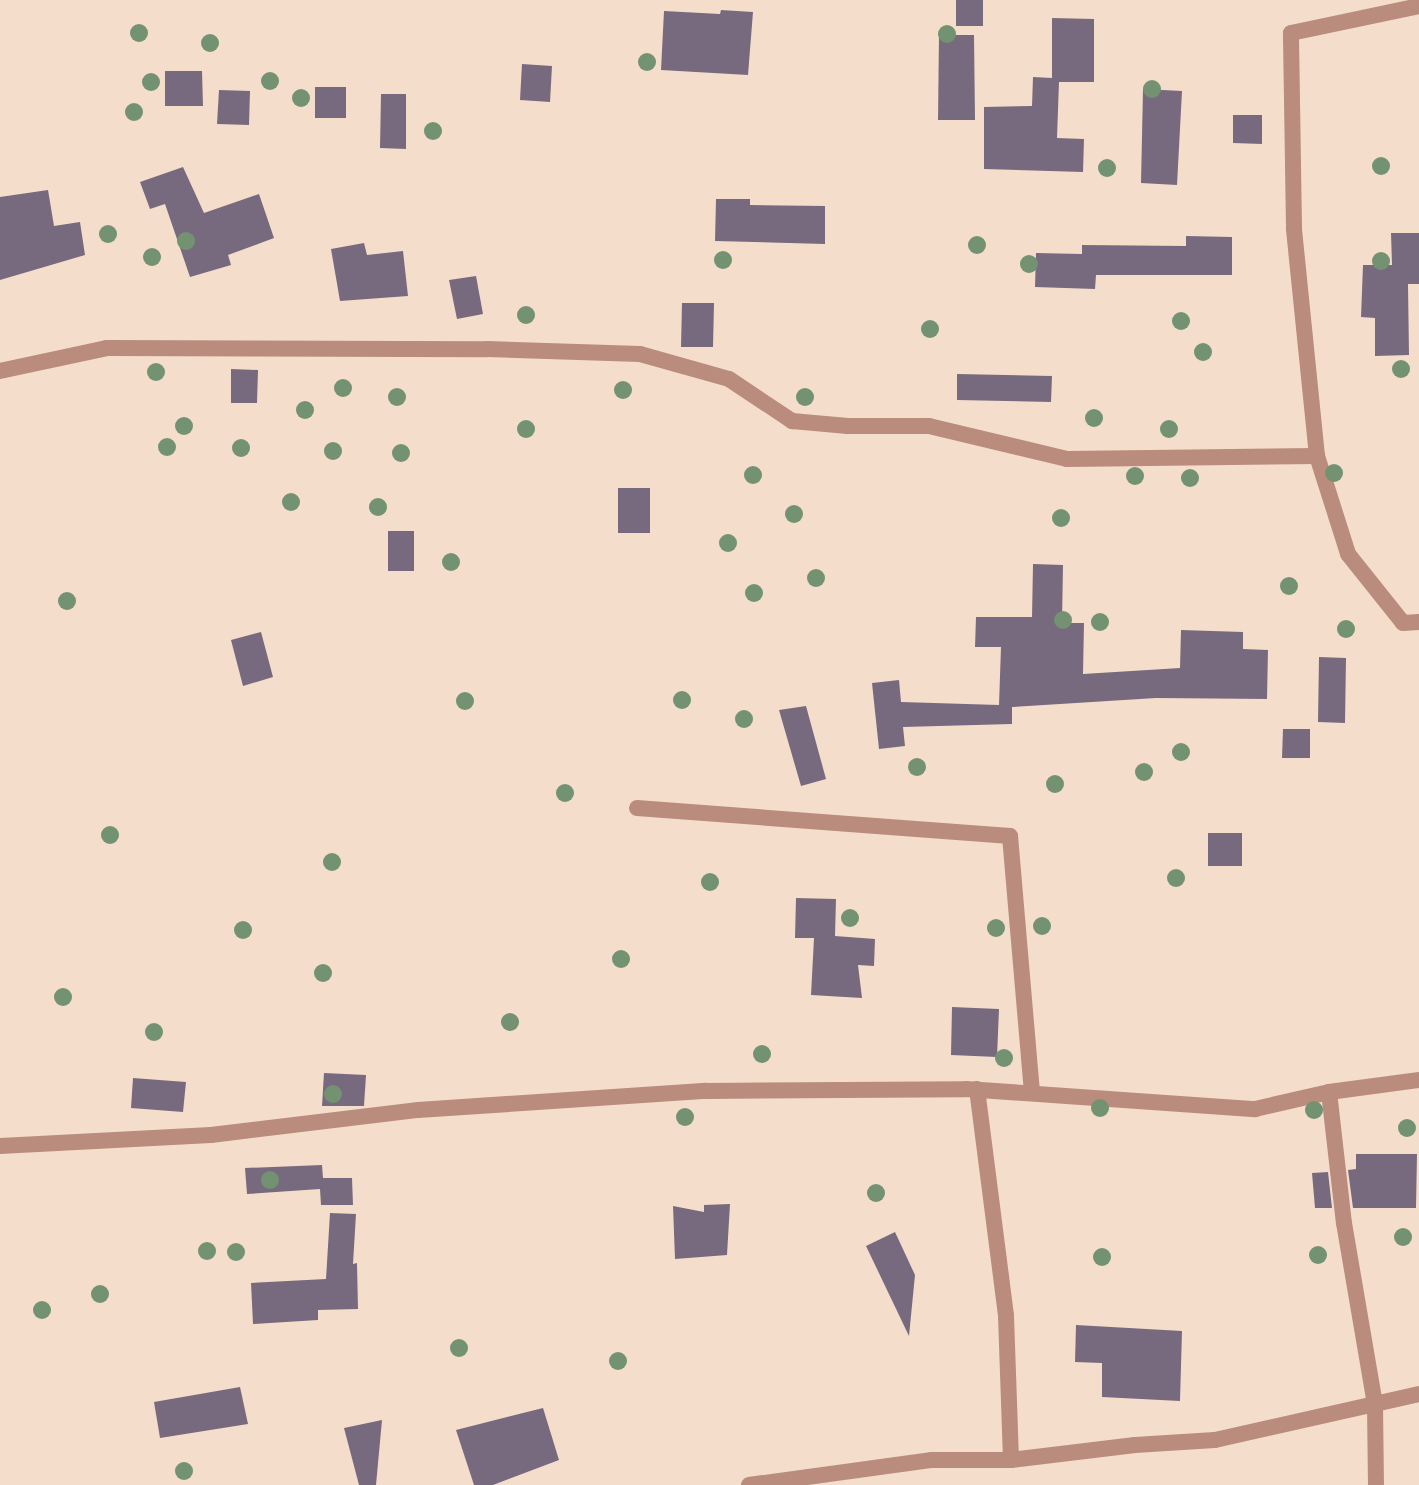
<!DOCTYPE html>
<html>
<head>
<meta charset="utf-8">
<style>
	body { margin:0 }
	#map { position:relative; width:1419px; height:1485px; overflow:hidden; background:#f5ddcc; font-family:Barlow,sans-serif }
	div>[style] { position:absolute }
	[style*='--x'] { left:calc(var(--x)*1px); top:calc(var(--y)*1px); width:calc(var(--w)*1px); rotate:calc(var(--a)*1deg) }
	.building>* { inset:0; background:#786a7e }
	.minor>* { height:16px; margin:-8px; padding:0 8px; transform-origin:8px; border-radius:8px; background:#b98c7d }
	.trees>* { width:18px; height:18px; margin:-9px; border-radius:50%; background:#739271 }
	span { translate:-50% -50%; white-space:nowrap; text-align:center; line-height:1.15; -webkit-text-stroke:5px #ffebde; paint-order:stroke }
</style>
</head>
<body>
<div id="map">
	<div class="building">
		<i style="clip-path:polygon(956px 0,983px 0,983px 26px,956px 26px)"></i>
		<i style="clip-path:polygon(721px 10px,753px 12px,748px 75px,661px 70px,664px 11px,720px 14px)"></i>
		<i style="clip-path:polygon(1052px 18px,1094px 19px,1094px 82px,1059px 82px,1057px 138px,1084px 139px,1083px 172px,984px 169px,984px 107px,1032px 106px,1033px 77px,1052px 78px)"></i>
		<i style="clip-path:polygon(939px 35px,974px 35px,975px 120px,938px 120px)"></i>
		<i style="clip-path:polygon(522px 64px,552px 66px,550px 102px,520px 100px)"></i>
		<i style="clip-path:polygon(165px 71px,202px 71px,203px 106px,165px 106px)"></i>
		<i style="clip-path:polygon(315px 87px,346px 87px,346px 118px,315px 118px)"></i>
		<i style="clip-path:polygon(1143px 89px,1182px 91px,1177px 185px,1141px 183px)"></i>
		<i style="clip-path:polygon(219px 90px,250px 91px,249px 125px,217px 124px)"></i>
		<i style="clip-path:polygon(381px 94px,406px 94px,406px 149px,380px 148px)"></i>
		<i style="clip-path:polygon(1233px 115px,1262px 115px,1262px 144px,1233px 143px)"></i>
		<i style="clip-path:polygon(183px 167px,204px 213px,259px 194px,274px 238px,228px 255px,231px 265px,190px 277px,165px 204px,150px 209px,140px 182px)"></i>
		<i style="clip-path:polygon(48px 190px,54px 226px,80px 222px,85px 255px,0 280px,0 197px)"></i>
		<i style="clip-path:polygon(716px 199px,750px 199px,750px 205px,825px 206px,825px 244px,715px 241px)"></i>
		<i style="clip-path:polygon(1391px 233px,1419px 233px,1419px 284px,1408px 284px,1409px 355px,1375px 356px,1375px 318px,1361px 317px,1363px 265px,1392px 265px)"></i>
		<i style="clip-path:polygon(1186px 236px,1232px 237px,1232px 275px,1096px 275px,1095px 289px,1035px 287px,1036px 253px,1082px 254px,1082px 245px,1186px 246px)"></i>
		<i style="clip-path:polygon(364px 243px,367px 255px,403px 251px,408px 296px,340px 301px,331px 249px)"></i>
		<i style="clip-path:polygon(476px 276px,483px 314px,457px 319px,449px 280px)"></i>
		<i style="clip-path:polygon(682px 303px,714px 303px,713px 347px,681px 347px)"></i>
		<i style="clip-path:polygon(231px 369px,258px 370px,257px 403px,231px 403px)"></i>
		<i style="clip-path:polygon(957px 374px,1052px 376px,1051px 402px,957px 400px)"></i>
		<i style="clip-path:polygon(618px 488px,650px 488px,650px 533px,618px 533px)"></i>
		<i style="clip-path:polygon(388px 531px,414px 531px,414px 571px,388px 571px)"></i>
		<i style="clip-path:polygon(1033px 564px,1063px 565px,1062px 623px,1084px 623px,1083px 674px,1180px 668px,1181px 630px,1243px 632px,1243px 649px,1268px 650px,1267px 699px,1156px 698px,1012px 707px,1012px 724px,903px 727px,905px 746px,879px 749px,872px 683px,899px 680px,901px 702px,999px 705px,1001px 647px,975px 647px,976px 617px,1032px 617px)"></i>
		<i style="clip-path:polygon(261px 632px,273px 677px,243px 686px,231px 640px)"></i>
		<i style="clip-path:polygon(1319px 657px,1346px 658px,1345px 723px,1318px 722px)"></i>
		<i style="clip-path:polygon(806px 706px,826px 779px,801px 786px,779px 710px)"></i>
		<i style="clip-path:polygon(1283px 729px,1310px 729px,1310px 758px,1282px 758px)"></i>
		<i style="clip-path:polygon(1208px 833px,1242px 833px,1242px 866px,1208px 866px)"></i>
		<i style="clip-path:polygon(796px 898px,836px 899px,835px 936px,875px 939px,874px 966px,858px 965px,862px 998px,811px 995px,814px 938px,795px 938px)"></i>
		<i style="clip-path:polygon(952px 1007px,999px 1009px,997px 1057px,951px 1055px)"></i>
		<i style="clip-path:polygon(324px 1073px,366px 1075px,364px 1106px,322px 1106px)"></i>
		<i style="clip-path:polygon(133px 1078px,186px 1082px,183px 1112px,131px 1108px)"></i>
		<i style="clip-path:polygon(1356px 1154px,1417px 1154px,1416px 1208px,1353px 1208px,1348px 1170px,1356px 1169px)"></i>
		<i style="clip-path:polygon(322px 1165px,323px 1178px,352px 1178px,353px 1205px,321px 1205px,320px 1189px,247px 1194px,245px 1168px)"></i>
		<i style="clip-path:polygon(1328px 1172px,1332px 1208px,1315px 1208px,1312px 1173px)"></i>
		<i style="clip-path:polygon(730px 1204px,727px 1255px,675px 1259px,673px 1206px,704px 1212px,704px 1205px)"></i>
		<i style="clip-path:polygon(330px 1213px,356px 1214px,353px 1264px,357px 1263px,358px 1309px,318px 1310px,318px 1320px,253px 1324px,251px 1283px,326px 1279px)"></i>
		<i style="clip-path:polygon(895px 1232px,915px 1275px,909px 1336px,866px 1246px)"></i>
		<i style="clip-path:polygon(1076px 1325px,1182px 1331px,1180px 1401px,1102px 1397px,1102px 1363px,1075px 1362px)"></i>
		<i style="clip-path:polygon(240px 1387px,248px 1424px,160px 1438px,154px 1402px)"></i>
		<i style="clip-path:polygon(543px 1408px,559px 1460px,493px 1485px,474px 1485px,456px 1430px)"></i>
		<i style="clip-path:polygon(382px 1420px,376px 1485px,359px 1485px,344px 1428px)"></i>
	</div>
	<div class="minor">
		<i style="--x:0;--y:371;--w:109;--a:-12.1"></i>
		<i style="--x:107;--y:348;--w:380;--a:0.2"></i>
		<i style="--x:487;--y:349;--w:153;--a:1.9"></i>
		<i style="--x:640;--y:354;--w:92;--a:15.7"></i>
		<i style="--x:729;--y:379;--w:76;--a:33.7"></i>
		<i style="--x:792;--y:421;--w:56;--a:5.1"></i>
		<i style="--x:848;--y:426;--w:81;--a:0"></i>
		<i style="--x:929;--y:426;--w:142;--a:13.4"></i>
		<i style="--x:1067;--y:459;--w:250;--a:-0.7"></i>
		<i style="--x:1317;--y:456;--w:103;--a:72.4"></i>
		<i style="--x:1348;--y:554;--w:88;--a:51.4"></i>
		<i style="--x:1403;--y:623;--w:16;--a:-4"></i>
		<i style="--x:1317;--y:456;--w:229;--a:-95.8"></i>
		<i style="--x:1294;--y:228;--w:195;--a:-90.9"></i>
		<i style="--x:1291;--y:33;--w:131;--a:-11.9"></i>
		<i style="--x:637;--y:808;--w:374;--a:4.3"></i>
		<i style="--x:1010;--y:836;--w:258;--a:85.1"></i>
		<i style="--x:977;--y:1089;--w:229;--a:82.7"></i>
		<i style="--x:1006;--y:1316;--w:144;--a:88"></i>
		<i style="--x:1329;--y:1092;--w:132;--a:83.5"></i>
		<i style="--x:1344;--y:1223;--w:184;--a:80.3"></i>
		<i style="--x:1375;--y:1404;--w:81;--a:89.3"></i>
		<i style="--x:0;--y:1146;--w:211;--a:-3"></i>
		<i style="--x:211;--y:1135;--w:209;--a:-6.9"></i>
		<i style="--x:418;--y:1110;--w:289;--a:-3.8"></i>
		<i style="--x:706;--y:1091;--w:260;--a:-0.4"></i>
		<i style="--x:966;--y:1089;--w:290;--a:4"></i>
		<i style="--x:1255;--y:1109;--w:76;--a:-12.9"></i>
		<i style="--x:1329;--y:1092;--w:91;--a:-7.6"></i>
		<i style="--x:749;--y:1485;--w:185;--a:-7.8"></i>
		<i style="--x:932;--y:1460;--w:79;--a:0"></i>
		<i style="--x:1011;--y:1460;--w:125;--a:-6.9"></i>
		<i style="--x:1135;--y:1445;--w:80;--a:-3.6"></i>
		<i style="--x:1215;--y:1440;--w:209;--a:-12.7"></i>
	</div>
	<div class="trees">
		<i style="left:139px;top:33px"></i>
		<i style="left:947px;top:34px"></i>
		<i style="left:210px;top:43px"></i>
		<i style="left:647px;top:62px"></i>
		<i style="left:270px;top:81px"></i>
		<i style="left:151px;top:82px"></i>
		<i style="left:1152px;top:89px"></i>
		<i style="left:301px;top:98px"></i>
		<i style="left:134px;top:112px"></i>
		<i style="left:433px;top:131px"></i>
		<i style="left:1381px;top:166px"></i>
		<i style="left:1107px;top:168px"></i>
		<i style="left:108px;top:234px"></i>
		<i style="left:186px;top:241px"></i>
		<i style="left:977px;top:245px"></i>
		<i style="left:152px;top:257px"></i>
		<i style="left:723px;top:260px"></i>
		<i style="left:1381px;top:261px"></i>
		<i style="left:1029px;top:264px"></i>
		<i style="left:526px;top:315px"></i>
		<i style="left:1181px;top:321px"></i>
		<i style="left:930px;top:329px"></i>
		<i style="left:1203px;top:352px"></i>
		<i style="left:1401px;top:369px"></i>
		<i style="left:156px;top:372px"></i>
		<i style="left:343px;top:388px"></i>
		<i style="left:623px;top:390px"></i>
		<i style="left:397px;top:397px"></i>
		<i style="left:805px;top:397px"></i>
		<i style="left:305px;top:410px"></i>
		<i style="left:1094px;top:418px"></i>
		<i style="left:184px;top:426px"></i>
		<i style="left:526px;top:429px"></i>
		<i style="left:1169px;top:429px"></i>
		<i style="left:167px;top:447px"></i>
		<i style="left:241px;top:448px"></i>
		<i style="left:333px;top:451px"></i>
		<i style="left:401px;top:453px"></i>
		<i style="left:1334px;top:473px"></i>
		<i style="left:753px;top:475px"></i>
		<i style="left:1135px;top:476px"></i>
		<i style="left:1190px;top:478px"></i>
		<i style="left:291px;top:502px"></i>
		<i style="left:378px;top:507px"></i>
		<i style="left:794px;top:514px"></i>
		<i style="left:1061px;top:518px"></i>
		<i style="left:728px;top:543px"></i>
		<i style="left:451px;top:562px"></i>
		<i style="left:816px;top:578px"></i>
		<i style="left:1289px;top:586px"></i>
		<i style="left:754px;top:593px"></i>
		<i style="left:67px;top:601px"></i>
		<i style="left:1063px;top:620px"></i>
		<i style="left:1100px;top:622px"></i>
		<i style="left:1346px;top:629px"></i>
		<i style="left:682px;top:700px"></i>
		<i style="left:465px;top:701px"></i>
		<i style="left:744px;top:719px"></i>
		<i style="left:1181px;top:752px"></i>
		<i style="left:917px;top:767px"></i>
		<i style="left:1144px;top:772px"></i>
		<i style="left:1055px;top:784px"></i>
		<i style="left:565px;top:793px"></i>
		<i style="left:110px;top:835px"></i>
		<i style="left:332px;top:862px"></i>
		<i style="left:1176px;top:878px"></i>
		<i style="left:710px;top:882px"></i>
		<i style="left:850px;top:918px"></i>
		<i style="left:1042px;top:926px"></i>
		<i style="left:996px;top:928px"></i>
		<i style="left:243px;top:930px"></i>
		<i style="left:621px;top:959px"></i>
		<i style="left:323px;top:973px"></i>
		<i style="left:63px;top:997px"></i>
		<i style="left:510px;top:1022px"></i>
		<i style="left:154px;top:1032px"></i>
		<i style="left:762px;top:1054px"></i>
		<i style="left:1004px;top:1058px"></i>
		<i style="left:333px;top:1094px"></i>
		<i style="left:1100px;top:1108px"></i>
		<i style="left:1314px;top:1110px"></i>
		<i style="left:685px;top:1117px"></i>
		<i style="left:1407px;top:1128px"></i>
		<i style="left:270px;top:1180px"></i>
		<i style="left:876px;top:1193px"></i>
		<i style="left:1403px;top:1237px"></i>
		<i style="left:207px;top:1251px"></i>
		<i style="left:236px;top:1252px"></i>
		<i style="left:1318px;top:1255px"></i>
		<i style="left:1102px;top:1257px"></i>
		<i style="left:100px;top:1294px"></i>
		<i style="left:42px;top:1310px"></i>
		<i style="left:459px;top:1348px"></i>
		<i style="left:618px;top:1361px"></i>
		<i style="left:184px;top:1471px"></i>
	</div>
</div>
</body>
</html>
